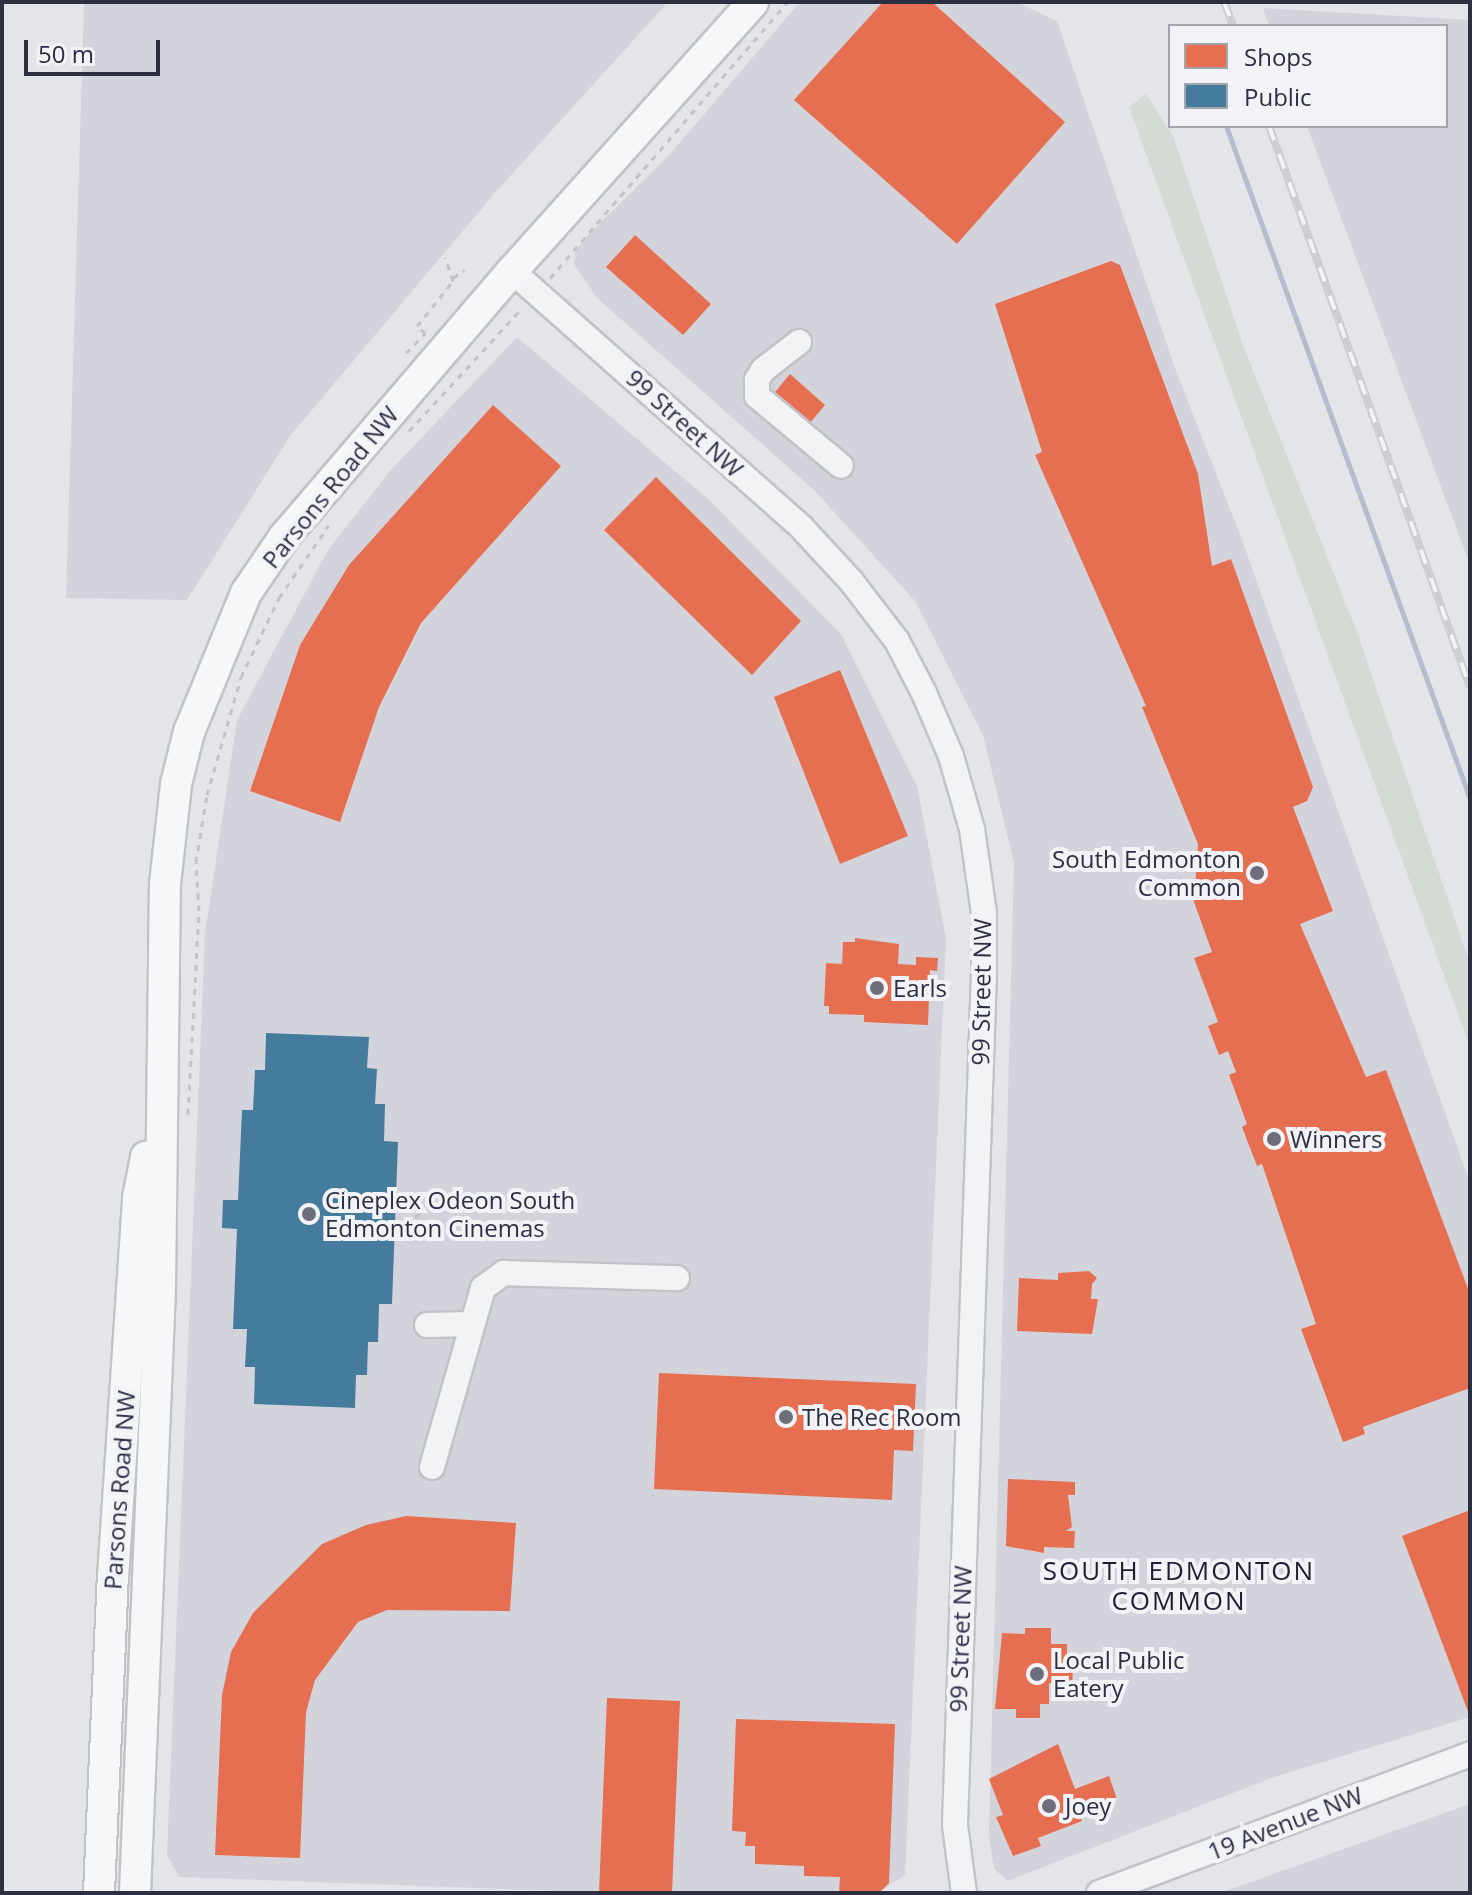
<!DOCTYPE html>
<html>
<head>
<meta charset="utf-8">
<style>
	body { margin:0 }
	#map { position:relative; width:1472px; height:1895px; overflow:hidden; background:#e4e5e8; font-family:"Open Sans",sans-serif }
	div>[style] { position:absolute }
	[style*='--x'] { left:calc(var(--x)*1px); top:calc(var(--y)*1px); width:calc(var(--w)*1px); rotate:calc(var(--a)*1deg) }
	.built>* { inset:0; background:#d3d4db }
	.green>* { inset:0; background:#d3dbd4 }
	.shops>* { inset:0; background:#e76f51 }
	.public>* { inset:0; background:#457b9d }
	.stream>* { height:5px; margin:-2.5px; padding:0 2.5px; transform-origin:2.5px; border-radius:2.5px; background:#b5bcd0 }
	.path>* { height:3px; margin-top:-1.5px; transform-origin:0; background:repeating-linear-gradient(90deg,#c3c3c8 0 6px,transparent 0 12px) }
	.roads { filter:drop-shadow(2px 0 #c2c3c6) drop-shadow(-2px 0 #c2c3c6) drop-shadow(0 2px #c2c3c6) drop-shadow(0 -2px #c2c3c6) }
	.minor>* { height:24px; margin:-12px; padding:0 12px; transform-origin:12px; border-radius:12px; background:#f3f3f5 }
	.major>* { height:30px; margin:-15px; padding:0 15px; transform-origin:15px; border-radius:15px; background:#f7f7f7 }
	.rail>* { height:8px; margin-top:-4px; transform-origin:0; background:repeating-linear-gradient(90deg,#f2f3f7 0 15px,#cccdd0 0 30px); box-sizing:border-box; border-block:2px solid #cccdd0 }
	.dots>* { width:22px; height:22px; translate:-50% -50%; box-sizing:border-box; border:4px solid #f2f3f7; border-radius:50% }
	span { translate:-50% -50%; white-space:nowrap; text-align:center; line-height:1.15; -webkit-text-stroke:8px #f2f3f7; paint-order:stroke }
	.street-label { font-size:24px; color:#2c2f40 }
	.poi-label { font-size:24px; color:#2c2f40 }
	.right { translate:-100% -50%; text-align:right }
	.left { translate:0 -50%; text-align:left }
	.neighbourhood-label { font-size:26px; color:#1e2031; letter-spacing:2px }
	.frame { position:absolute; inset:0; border:4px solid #2c2f40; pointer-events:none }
	.legend { position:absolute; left:1168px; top:24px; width:280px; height:104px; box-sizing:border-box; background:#f2f3f7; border:2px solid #a3a5ae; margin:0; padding:10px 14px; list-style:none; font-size:24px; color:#2c2f40 }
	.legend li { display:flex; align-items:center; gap:16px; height:40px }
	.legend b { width:40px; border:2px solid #a3a5ae }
	.scale { position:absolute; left:24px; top:40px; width:136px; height:36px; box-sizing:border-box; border:4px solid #2c2f40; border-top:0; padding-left:10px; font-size:24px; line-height:28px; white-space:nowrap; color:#2c2f40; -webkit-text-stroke:6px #f2f3f7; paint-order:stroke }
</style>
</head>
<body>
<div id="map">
	<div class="built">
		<i style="clip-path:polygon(84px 2px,668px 2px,494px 194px,290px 436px,187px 600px,66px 598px)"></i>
		<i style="clip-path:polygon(800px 2px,1016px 2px,1057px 21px,1176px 371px,1241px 537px,1470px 1183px,1470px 1717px,1274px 1777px,1008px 1881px,994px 1869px,989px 1835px,1014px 863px,983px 735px,915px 601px,815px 491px,597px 298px,574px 264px,576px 250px,587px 236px,671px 153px)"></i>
		<i style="clip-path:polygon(1263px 8px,1470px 20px,1470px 565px,1307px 126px,1446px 126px,1446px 26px,1269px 26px)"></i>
		<i style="clip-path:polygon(517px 337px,709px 500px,841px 634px,917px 786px,946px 938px,905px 1875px,878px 1893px,615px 1893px,179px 1877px,167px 1855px,205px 934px,237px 720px,328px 550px,390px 471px)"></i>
		<i style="clip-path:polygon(1470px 1804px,1470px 1893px,1220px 1893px)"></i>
	</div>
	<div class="green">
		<i style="clip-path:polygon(1146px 94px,1173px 136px,1244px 348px,1357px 632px,1470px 964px,1470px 1047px,1129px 107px)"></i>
	</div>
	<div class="shops">
		<i style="clip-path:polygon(883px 2px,932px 2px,1065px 122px,957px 244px,794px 100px)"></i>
		<i style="clip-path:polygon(635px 235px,711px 304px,683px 335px,606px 267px)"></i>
		<i style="clip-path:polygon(1111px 261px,1120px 265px,1198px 474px,1212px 566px,1231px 559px,1313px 787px,1307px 801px,1293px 807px,1333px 911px,1300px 924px,1366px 1077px,1386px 1070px,1470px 1294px,1470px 1388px,1363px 1427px,1365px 1434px,1343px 1442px,1301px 1329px,1316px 1324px,1262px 1164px,1257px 1166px,1242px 1127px,1247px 1124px,1229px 1075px,1236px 1072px,1228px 1051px,1219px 1055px,1208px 1026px,1218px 1022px,1194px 958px,1212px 952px,1194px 902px,1198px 844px,1142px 707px,1146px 706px,1035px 455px,1042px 452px,995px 304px)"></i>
		<i style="clip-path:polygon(790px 374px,825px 405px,810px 423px,775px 392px)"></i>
		<i style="clip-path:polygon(493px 405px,561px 466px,421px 623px,379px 707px,340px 822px,250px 791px,300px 645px,349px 565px)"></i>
		<i style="clip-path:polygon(656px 477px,801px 621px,752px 675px,604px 530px)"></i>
		<i style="clip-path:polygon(840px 670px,908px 836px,840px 864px,774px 697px)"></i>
		<i style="clip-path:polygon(855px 938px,899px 944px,898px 964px,916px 965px,916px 957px,938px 958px,937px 971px,930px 970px,928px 1025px,864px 1022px,864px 1015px,829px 1014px,829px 1006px,824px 1006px,826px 963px,842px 964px,843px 942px,855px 942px)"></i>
		<i style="clip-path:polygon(1089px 1271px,1097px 1278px,1092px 1284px,1091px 1299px,1098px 1299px,1092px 1334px,1017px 1331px,1019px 1278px,1058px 1280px,1058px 1273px)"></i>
		<i style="clip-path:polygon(659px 1373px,916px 1384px,913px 1451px,894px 1450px,892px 1500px,654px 1489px)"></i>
		<i style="clip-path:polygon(1008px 1479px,1075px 1482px,1075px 1495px,1068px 1495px,1072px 1527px,1066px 1531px,1075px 1531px,1074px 1548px,1044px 1547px,1044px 1553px,1006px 1546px)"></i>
		<i style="clip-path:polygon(1470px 1510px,1470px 1717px,1402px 1536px)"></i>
		<i style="clip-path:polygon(406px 1516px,516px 1523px,510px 1611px,387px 1610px,358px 1622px,315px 1680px,306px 1712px,300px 1858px,215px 1855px,222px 1695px,231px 1652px,253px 1613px,322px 1544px,366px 1525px)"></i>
		<i style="clip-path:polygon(1025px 1628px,1051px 1628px,1051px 1644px,1067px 1644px,1067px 1669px,1073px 1669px,1072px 1688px,1049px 1683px,1049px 1704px,1040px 1704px,1040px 1718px,1016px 1718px,1016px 1709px,995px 1709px,1002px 1633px,1025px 1634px)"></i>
		<i style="clip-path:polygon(607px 1698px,680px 1701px,672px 1893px,599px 1893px)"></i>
		<i style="clip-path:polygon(736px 1719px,895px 1724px,889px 1883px,879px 1893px,839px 1893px,840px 1877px,804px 1876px,804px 1866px,755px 1864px,755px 1846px,745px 1846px,746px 1832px,732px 1831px)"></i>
		<i style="clip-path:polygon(1058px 1744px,1075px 1789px,1109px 1776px,1117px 1799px,1079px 1813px,1082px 1821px,1038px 1838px,1041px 1846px,1013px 1856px,996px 1817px,1003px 1815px,989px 1779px)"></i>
	</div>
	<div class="public">
		<i style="clip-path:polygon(266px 1033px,369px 1037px,367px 1068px,377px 1069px,375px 1104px,385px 1104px,384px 1141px,398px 1142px,392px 1304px,379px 1304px,378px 1342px,368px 1342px,367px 1375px,356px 1375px,355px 1408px,254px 1404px,255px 1367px,245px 1367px,247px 1329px,233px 1329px,237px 1229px,222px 1228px,223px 1200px,238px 1200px,242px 1110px,253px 1110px,255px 1070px,265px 1070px)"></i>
	</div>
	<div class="stream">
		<i style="--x:1226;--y:126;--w:716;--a:70.07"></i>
	</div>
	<div class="path">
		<i style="--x:453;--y:278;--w:14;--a:-36"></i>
		<i style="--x:550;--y:278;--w:364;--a:-49.3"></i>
		<i style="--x:406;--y:353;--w:28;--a:-46"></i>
		<i style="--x:425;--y:333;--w:11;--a:-139"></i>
		<i style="--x:417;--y:326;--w:58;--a:-51.3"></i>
		<i style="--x:453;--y:281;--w:25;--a:-108"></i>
		<i style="--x:409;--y:431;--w:168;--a:-47.4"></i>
		<i style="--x:188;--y:1114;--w:203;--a:-86.9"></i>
		<i style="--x:199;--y:911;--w:49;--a:-93.5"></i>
		<i style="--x:196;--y:862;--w:68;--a:-80.7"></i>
		<i style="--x:207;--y:795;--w:123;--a:-73.9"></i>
		<i style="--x:241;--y:677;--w:88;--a:-64.3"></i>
		<i style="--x:279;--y:598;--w:88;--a:-55.6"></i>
		<i style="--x:424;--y:1240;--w:31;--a:-161"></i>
		<i style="--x:395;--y:1230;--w:38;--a:-33"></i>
	</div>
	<div class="roads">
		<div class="minor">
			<i style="--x:512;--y:271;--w:387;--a:41.5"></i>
			<i style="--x:802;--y:528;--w:72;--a:47.2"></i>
			<i style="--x:851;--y:581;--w:76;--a:52.5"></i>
			<i style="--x:897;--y:641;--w:59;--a:62.6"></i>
			<i style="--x:924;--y:693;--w:69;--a:66.8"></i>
			<i style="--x:951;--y:756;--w:76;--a:74"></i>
			<i style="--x:972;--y:829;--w:85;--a:81.9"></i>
			<i style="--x:984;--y:913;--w:59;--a:90"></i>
			<i style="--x:984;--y:972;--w:853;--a:91.95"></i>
			<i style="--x:955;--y:1825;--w:69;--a:82.5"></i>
			<i style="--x:799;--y:342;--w:46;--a:142.1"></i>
			<i style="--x:763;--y:370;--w:12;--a:121"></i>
			<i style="--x:757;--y:380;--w:16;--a:90"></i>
			<i style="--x:757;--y:396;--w:109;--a:39.8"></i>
			<i style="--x:427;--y:1325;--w:45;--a:-1.3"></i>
			<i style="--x:432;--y:1467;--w:186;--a:-74.1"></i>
			<i style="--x:483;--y:1288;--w:26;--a:-36"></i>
			<i style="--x:504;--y:1273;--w:173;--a:1.7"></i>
			<i style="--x:1099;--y:1893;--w:396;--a:-20.5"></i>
		</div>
		<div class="major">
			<i style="--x:99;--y:1893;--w:316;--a:-87.5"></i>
			<i style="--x:113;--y:1577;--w:380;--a:-86.2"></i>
			<i style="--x:138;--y:1198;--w:42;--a:-79"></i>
			<i style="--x:135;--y:1893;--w:606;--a:-87.63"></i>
			<i style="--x:160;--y:1288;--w:404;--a:-89.3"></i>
			<i style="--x:165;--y:884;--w:101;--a:-83.7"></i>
			<i style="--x:176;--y:784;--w:54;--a:-76"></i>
			<i style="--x:189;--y:732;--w:150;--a:-67.7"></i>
			<i style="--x:246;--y:593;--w:68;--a:-55.8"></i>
			<i style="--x:284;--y:537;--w:350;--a:-49.4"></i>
			<i style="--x:512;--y:271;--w:361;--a:-48.1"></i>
		</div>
	</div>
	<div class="rail">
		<i style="--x:1224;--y:2;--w:26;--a:69"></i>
		<i style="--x:1269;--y:126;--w:596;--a:70.29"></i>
	</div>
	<div class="dots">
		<i style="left:1257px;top:873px;background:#6c6f7b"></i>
		<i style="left:877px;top:988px;background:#6c6f7b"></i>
		<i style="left:1274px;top:1139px;background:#6c6f7b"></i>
		<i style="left:309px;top:1214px;background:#6c6f7b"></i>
		<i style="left:786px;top:1417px;background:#6c6f7b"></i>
		<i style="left:1037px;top:1674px;background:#6c6f7b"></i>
		<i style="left:1049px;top:1806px;background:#6c6f7b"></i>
	</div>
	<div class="street-label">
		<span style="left:685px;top:423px;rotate:42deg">99 Street NW</span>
		<span style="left:330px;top:487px;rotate:-51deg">Parsons Road NW</span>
		<span style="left:981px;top:992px;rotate:-89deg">99 Street NW</span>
		<span style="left:119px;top:1490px;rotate:-86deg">Parsons Road NW</span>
		<span style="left:960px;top:1639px;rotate:-88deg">99 Street NW</span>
		<span style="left:1285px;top:1823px;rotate:-21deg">19 Avenue NW</span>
	</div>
	<div class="poi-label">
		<span class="right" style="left:1241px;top:873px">South Edmonton<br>Common</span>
		<span class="left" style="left:893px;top:988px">Earls</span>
		<span class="left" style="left:1290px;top:1139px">Winners</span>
		<span class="left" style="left:325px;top:1214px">Cineplex Odeon South<br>Edmonton Cinemas</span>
		<span class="left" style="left:802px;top:1417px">The Rec Room</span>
		<span class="left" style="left:1053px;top:1674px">Local Public<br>Eatery</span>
		<span class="left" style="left:1065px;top:1806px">Joey</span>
	</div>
	<div class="neighbourhood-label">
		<span style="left:1179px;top:1586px">SOUTH EDMONTON<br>COMMON</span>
	</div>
	<div class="frame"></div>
	<ul class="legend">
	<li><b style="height:22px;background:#e76f51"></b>Shops</li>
	<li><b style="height:22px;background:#457b9d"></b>Public</li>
	</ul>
	<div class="scale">50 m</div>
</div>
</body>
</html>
